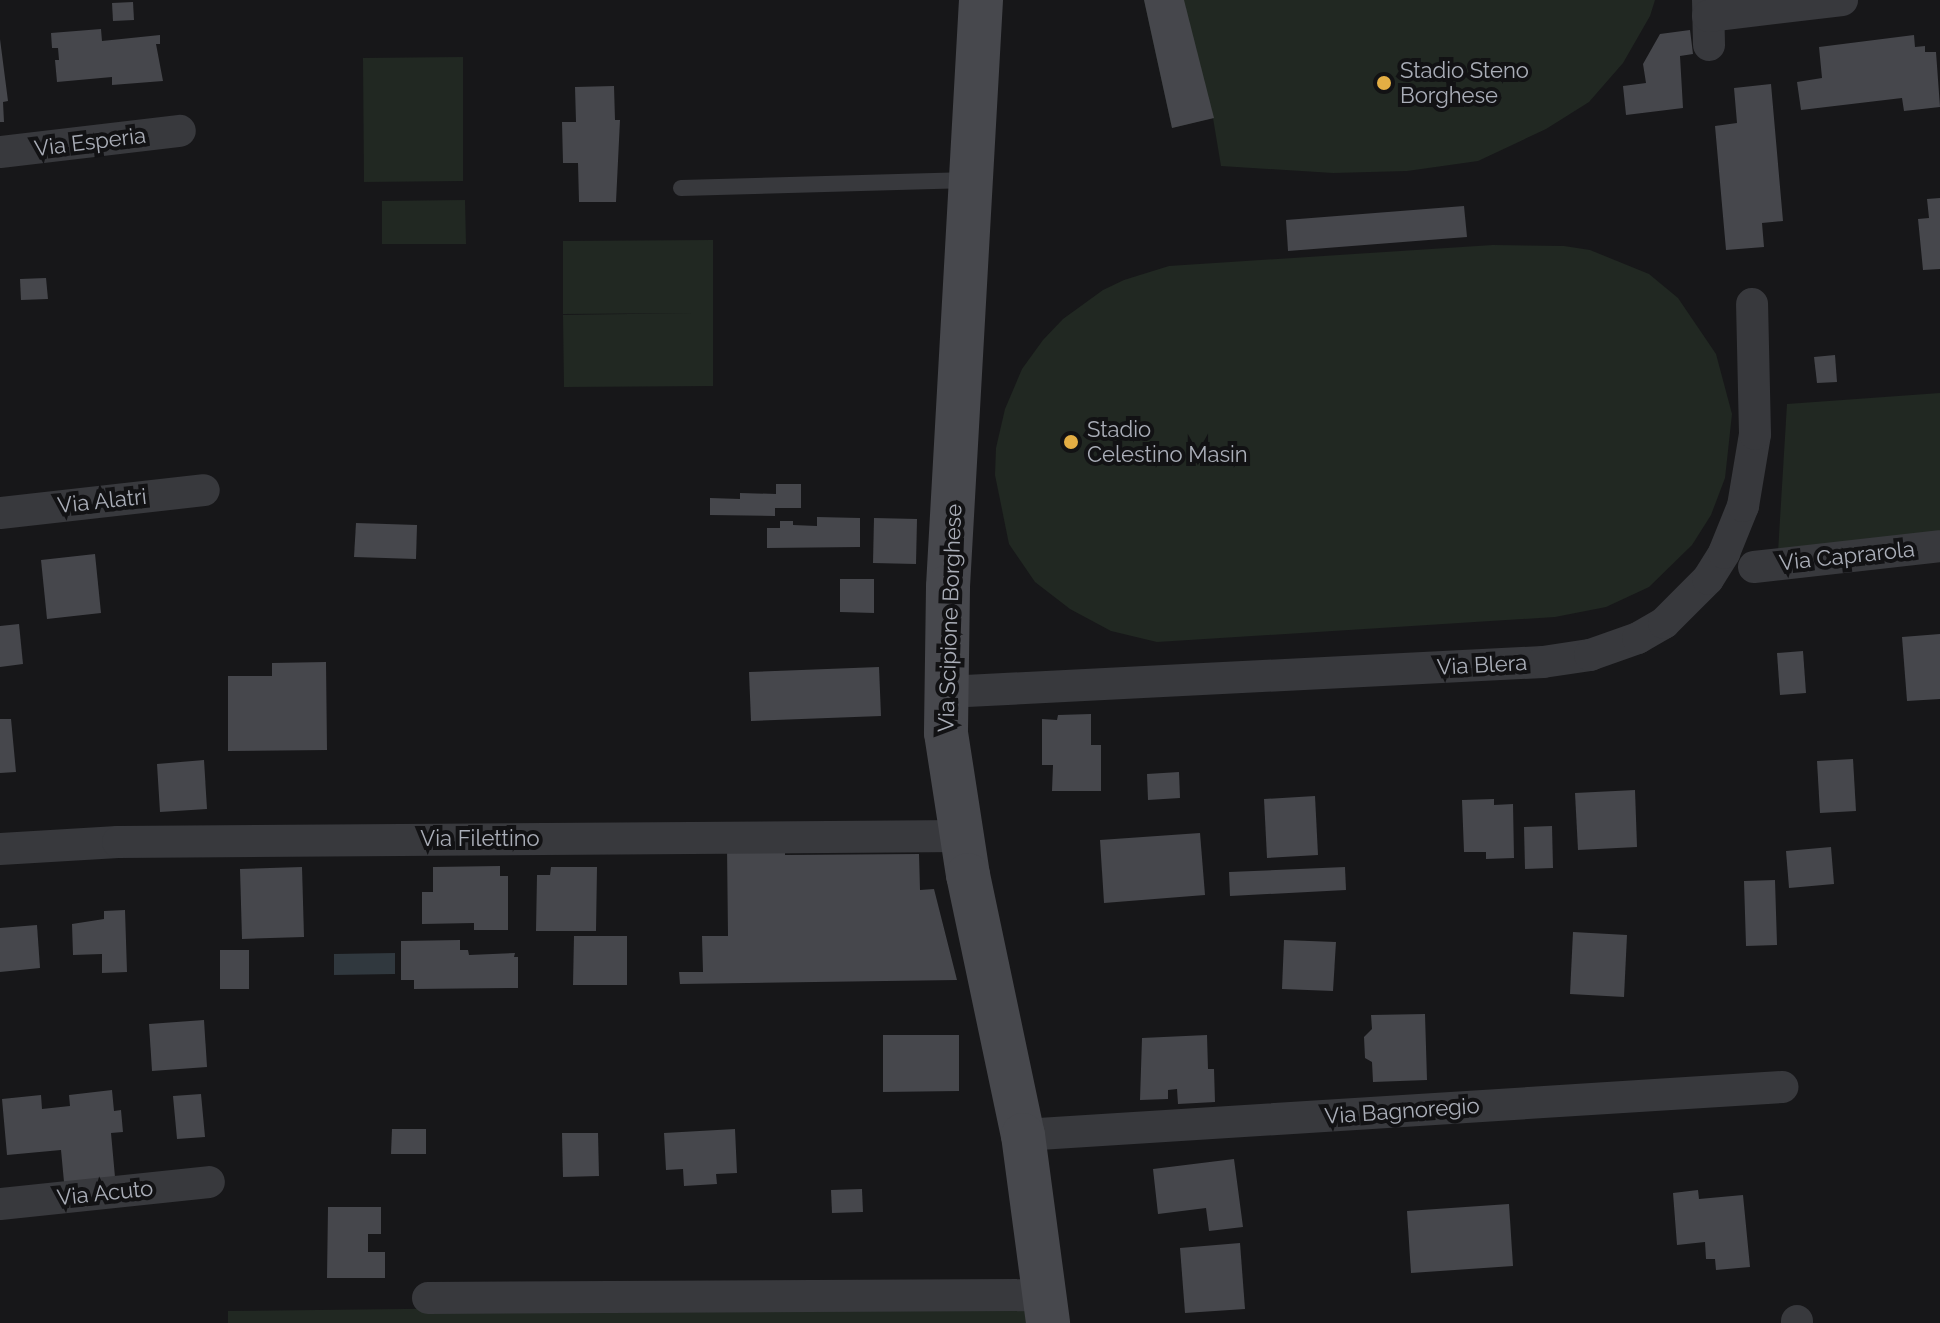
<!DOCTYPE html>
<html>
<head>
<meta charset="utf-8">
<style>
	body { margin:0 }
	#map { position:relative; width:1940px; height:1323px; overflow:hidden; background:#171719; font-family:Raleway,sans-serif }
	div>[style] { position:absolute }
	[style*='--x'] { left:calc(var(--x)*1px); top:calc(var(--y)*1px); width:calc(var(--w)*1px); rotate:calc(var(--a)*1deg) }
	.green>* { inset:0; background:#212822 }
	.water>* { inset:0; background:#30383e }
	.building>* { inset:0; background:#46474c }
	.service>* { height:16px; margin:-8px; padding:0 8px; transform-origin:8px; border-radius:8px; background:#38393d }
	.minor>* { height:32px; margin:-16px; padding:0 16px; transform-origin:16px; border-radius:16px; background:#38393d }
	.secondary>* { height:44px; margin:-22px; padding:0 22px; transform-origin:22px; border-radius:22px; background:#47484d }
	.dots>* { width:22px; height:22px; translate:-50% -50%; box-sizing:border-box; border:4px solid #121214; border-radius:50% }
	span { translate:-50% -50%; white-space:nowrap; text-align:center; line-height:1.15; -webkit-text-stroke:8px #121214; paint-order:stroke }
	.poi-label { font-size:22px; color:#aaaeb8 }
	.left { translate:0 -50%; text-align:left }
	.street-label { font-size:22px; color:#aaaeb8 }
</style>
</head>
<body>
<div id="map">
	<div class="green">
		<i style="clip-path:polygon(1144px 0,1655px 0,1650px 16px,1623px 63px,1589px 102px,1546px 129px,1478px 161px,1407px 171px,1333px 173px,1221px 166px,1213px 118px,1172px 128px)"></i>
		<i style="clip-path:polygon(463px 57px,463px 181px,364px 182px,363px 58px)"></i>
		<i style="clip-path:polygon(465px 200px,466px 244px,382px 244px,382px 201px)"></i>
		<i style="clip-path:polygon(713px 240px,713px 386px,564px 387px,563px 315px,695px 313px,563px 314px,563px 241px)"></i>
		<i style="clip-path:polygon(1493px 245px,1564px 246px,1590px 250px,1649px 274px,1678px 298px,1716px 354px,1732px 414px,1725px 478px,1711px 515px,1692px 545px,1649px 587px,1606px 607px,1555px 617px,1157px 642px,1111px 631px,1070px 609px,1035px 582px,1009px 544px,995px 475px,996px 448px,1005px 409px,1022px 369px,1043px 340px,1063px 319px,1103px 290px,1124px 280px,1169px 266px)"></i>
		<i style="clip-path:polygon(1940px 393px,1940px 535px,1778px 552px,1787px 404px)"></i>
		<i style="clip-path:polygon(1033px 1302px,1034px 1323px,228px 1323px,228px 1311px)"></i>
	</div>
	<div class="water">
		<i style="clip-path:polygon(395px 953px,395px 974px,334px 975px,334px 954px)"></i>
	</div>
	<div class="building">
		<i style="clip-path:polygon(1144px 0,1184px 0,1214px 118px,1172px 128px)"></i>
		<i style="clip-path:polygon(133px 2px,134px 20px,113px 21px,112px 3px)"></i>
		<i style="clip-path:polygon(101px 29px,102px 41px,160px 35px,160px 44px,156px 44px,163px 81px,112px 85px,112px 77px,57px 82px,55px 60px,59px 60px,58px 48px,52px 48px,51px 33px)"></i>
		<i style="clip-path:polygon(1690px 30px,1693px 54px,1680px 56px,1683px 108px,1626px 115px,1623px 86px,1646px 83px,1643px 64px,1660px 34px)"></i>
		<i style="clip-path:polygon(1914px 35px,1915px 47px,1925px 46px,1925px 52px,1936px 52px,1940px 107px,1904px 111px,1902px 98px,1801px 110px,1797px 82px,1822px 78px,1819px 47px)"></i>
		<i style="clip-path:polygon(0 39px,8px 101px,3px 102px,4px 122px,0 122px)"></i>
		<i style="clip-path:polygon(1771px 84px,1783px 221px,1762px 223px,1764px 247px,1726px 250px,1715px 126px,1737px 123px,1734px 88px)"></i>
		<i style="clip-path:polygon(614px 86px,615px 120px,620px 120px,616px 202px,579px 202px,578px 163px,563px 163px,562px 122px,576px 122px,575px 87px)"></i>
		<i style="clip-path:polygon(1940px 198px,1940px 269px,1923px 270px,1918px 219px,1929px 218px,1927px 199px)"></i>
		<i style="clip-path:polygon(1464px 206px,1467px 237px,1288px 251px,1286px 220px)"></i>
		<i style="clip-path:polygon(46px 278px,48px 299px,21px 300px,20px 279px)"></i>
		<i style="clip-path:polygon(1835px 355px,1837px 382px,1817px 383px,1814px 357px)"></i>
		<i style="clip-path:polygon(776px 484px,801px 484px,801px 508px,775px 508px,775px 516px,710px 515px,710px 498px,740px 499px,740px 493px,776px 494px)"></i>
		<i style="clip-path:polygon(817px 517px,860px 518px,860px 547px,767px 548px,767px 528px,780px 528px,780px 521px,793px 521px,793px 525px,817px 526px)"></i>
		<i style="clip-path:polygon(874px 518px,917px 519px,916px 564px,873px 563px)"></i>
		<i style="clip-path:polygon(356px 523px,417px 525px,416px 559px,354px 557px)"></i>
		<i style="clip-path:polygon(95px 554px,101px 613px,47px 619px,41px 560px)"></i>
		<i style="clip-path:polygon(840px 579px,874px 579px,874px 613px,840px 612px)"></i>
		<i style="clip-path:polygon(19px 624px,23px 664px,0 667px,0 626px)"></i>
		<i style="clip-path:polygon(1940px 634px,1940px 699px,1907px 701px,1902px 637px)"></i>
		<i style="clip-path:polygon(1803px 651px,1806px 693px,1780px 695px,1777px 653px)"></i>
		<i style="clip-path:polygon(326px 662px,327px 750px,228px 751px,228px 676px,272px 676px,272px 663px)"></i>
		<i style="clip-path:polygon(879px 667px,881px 716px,751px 721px,749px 672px)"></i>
		<i style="clip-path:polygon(1091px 714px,1091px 745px,1101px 745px,1101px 791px,1052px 791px,1053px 765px,1042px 765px,1042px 719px,1057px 720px,1058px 715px)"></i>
		<i style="clip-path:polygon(0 719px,11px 719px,16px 772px,0 773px)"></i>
		<i style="clip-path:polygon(1853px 759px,1856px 811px,1820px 813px,1817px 761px)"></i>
		<i style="clip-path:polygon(204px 760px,207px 809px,160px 812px,157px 764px)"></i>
		<i style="clip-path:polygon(1179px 772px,1180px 798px,1148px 800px,1147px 774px)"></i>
		<i style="clip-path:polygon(1635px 790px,1637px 847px,1578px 850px,1575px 793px)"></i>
		<i style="clip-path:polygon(1315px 796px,1318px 855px,1267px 858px,1264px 799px)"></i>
		<i style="clip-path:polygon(1494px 799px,1494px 805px,1513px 804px,1514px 858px,1486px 859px,1486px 852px,1464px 852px,1462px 800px)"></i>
		<i style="clip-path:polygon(1552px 826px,1553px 868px,1525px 869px,1524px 827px)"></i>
		<i style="clip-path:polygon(1200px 833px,1205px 895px,1104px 903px,1100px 840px)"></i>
		<i style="clip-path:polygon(727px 847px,785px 847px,785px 855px,919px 854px,920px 890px,934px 889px,957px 980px,680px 984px,679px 972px,703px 972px,702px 936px,728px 936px)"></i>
		<i style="clip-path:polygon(1831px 847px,1834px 884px,1789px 888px,1786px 851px)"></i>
		<i style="clip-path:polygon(500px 866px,500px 876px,508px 876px,508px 930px,474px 930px,474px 923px,422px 924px,422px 892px,433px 892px,433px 867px)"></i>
		<i style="clip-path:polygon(302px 867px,304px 937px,242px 939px,240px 869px)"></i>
		<i style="clip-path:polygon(551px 867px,597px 867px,596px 931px,536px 931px,537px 875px,550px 875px)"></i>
		<i style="clip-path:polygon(1345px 867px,1346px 890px,1230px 896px,1229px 872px)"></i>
		<i style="clip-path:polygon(1775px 880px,1777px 945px,1746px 946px,1744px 881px)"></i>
		<i style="clip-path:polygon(125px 910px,127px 972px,102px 973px,102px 954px,73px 955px,72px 924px,104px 919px,104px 911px)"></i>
		<i style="clip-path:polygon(37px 925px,40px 968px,0 972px,0 928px)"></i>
		<i style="clip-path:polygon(1573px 932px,1627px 935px,1624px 997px,1570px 994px)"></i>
		<i style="clip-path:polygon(574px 936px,627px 936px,627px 985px,573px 985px)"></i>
		<i style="clip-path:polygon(460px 940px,460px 950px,468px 950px,469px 955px,515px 953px,514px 957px,518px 957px,518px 988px,414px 989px,414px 980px,401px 980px,401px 941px)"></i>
		<i style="clip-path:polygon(1284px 940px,1336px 942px,1333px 991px,1282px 989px)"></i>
		<i style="clip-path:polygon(220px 950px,249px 950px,249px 989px,220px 989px)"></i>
		<i style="clip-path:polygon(1425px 1014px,1427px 1080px,1373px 1082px,1372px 1062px,1365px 1058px,1364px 1037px,1372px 1029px,1371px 1015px)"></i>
		<i style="clip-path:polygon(204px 1020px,207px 1067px,152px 1071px,149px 1024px)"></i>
		<i style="clip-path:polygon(883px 1035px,959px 1035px,959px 1091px,883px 1092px)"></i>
		<i style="clip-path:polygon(1207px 1035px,1208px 1069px,1214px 1069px,1215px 1102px,1178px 1104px,1177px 1089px,1168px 1090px,1168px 1099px,1140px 1100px,1142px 1038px)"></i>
		<i style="clip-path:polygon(112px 1090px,114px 1111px,121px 1110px,123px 1132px,111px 1133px,115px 1177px,64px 1182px,61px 1150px,7px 1155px,2px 1099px,41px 1095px,42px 1109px,70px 1106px,69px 1095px)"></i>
		<i style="clip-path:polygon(201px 1094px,205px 1137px,177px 1139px,173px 1096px)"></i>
		<i style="clip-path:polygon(392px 1129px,426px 1129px,426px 1154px,391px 1154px)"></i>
		<i style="clip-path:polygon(735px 1129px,737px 1173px,716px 1174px,717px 1184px,684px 1186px,683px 1169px,666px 1170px,664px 1133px)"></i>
		<i style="clip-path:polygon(562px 1133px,598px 1133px,599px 1176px,563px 1177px)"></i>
		<i style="clip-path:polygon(1234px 1159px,1243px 1227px,1209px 1231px,1206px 1208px,1158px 1214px,1153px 1169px)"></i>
		<i style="clip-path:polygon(862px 1189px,863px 1212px,832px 1213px,831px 1190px)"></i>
		<i style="clip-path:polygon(1698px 1190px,1699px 1199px,1743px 1195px,1750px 1267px,1716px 1270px,1715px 1259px,1706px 1259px,1705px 1242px,1677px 1245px,1673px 1193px)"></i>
		<i style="clip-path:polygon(1509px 1204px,1513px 1266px,1411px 1273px,1407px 1211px)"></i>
		<i style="clip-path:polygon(328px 1207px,381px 1207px,381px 1234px,368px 1234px,368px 1252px,385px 1252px,385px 1278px,327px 1278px)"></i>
		<i style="clip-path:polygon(1240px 1243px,1245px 1309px,1185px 1313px,1180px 1248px)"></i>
	</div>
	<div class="service">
		<i style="--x:681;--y:188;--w:289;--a:-1.6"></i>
	</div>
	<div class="minor">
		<i style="--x:1708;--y:0;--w:45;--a:88.7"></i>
		<i style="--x:1708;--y:16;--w:135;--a:-6.8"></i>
		<i style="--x:0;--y:152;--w:181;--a:-6.7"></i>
		<i style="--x:0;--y:513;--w:205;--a:-6.4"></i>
		<i style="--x:1754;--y:567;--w:187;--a:-6.4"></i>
		<i style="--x:946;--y:692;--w:598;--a:-2.88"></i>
		<i style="--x:1543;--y:662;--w:48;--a:-8.5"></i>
		<i style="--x:1590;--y:655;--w:51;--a:-19.5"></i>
		<i style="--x:1638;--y:638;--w:30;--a:-30"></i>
		<i style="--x:1664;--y:623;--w:62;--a:-45"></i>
		<i style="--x:1708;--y:579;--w:31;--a:-58"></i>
		<i style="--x:1724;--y:553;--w:51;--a:-68"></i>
		<i style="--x:1743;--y:506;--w:73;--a:-80.5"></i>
		<i style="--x:1755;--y:434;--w:130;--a:-91.3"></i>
		<i style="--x:0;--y:849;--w:118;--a:-3.4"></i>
		<i style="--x:118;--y:842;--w:843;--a:-0.41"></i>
		<i style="--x:1023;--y:1135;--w:761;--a:-3.62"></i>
		<i style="--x:0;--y:1204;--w:210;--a:-6"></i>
		<i style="--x:428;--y:1298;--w:618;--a:-0.28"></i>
		<i style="--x:1797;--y:1321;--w:2;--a:90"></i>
	</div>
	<div class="secondary">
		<i style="--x:981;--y:0;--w:588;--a:93.22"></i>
		<i style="--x:948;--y:587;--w:146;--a:90.8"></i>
		<i style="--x:946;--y:733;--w:144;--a:81.2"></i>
		<i style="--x:968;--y:875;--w:266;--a:78.1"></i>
		<i style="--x:1023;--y:1135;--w:190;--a:82.4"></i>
	</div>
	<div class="dots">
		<i style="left:1384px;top:83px;background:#e3ae44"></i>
		<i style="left:1071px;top:442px;background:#e3ae44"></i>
	</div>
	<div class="poi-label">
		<span class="left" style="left:1400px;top:83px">Stadio Steno<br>Borghese</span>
		<span class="left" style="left:1087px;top:442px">Stadio<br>Celestino Masin</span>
	</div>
	<div class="street-label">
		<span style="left:90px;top:142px;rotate:-7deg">Via Esperia</span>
		<span style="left:102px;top:501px;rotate:-6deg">Via Alatri</span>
		<span style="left:1847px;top:556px;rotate:-6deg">Via Caprarola</span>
		<span style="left:950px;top:618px;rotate:-88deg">Via Scipione Borghese</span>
		<span style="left:1482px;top:665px;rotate:-3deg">Via Blera</span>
		<span style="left:480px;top:839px">Via Filettino</span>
		<span style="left:1402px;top:1111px;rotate:-4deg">Via Bagnoregio</span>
		<span style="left:105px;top:1193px;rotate:-6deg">Via Acuto</span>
	</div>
</div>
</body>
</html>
